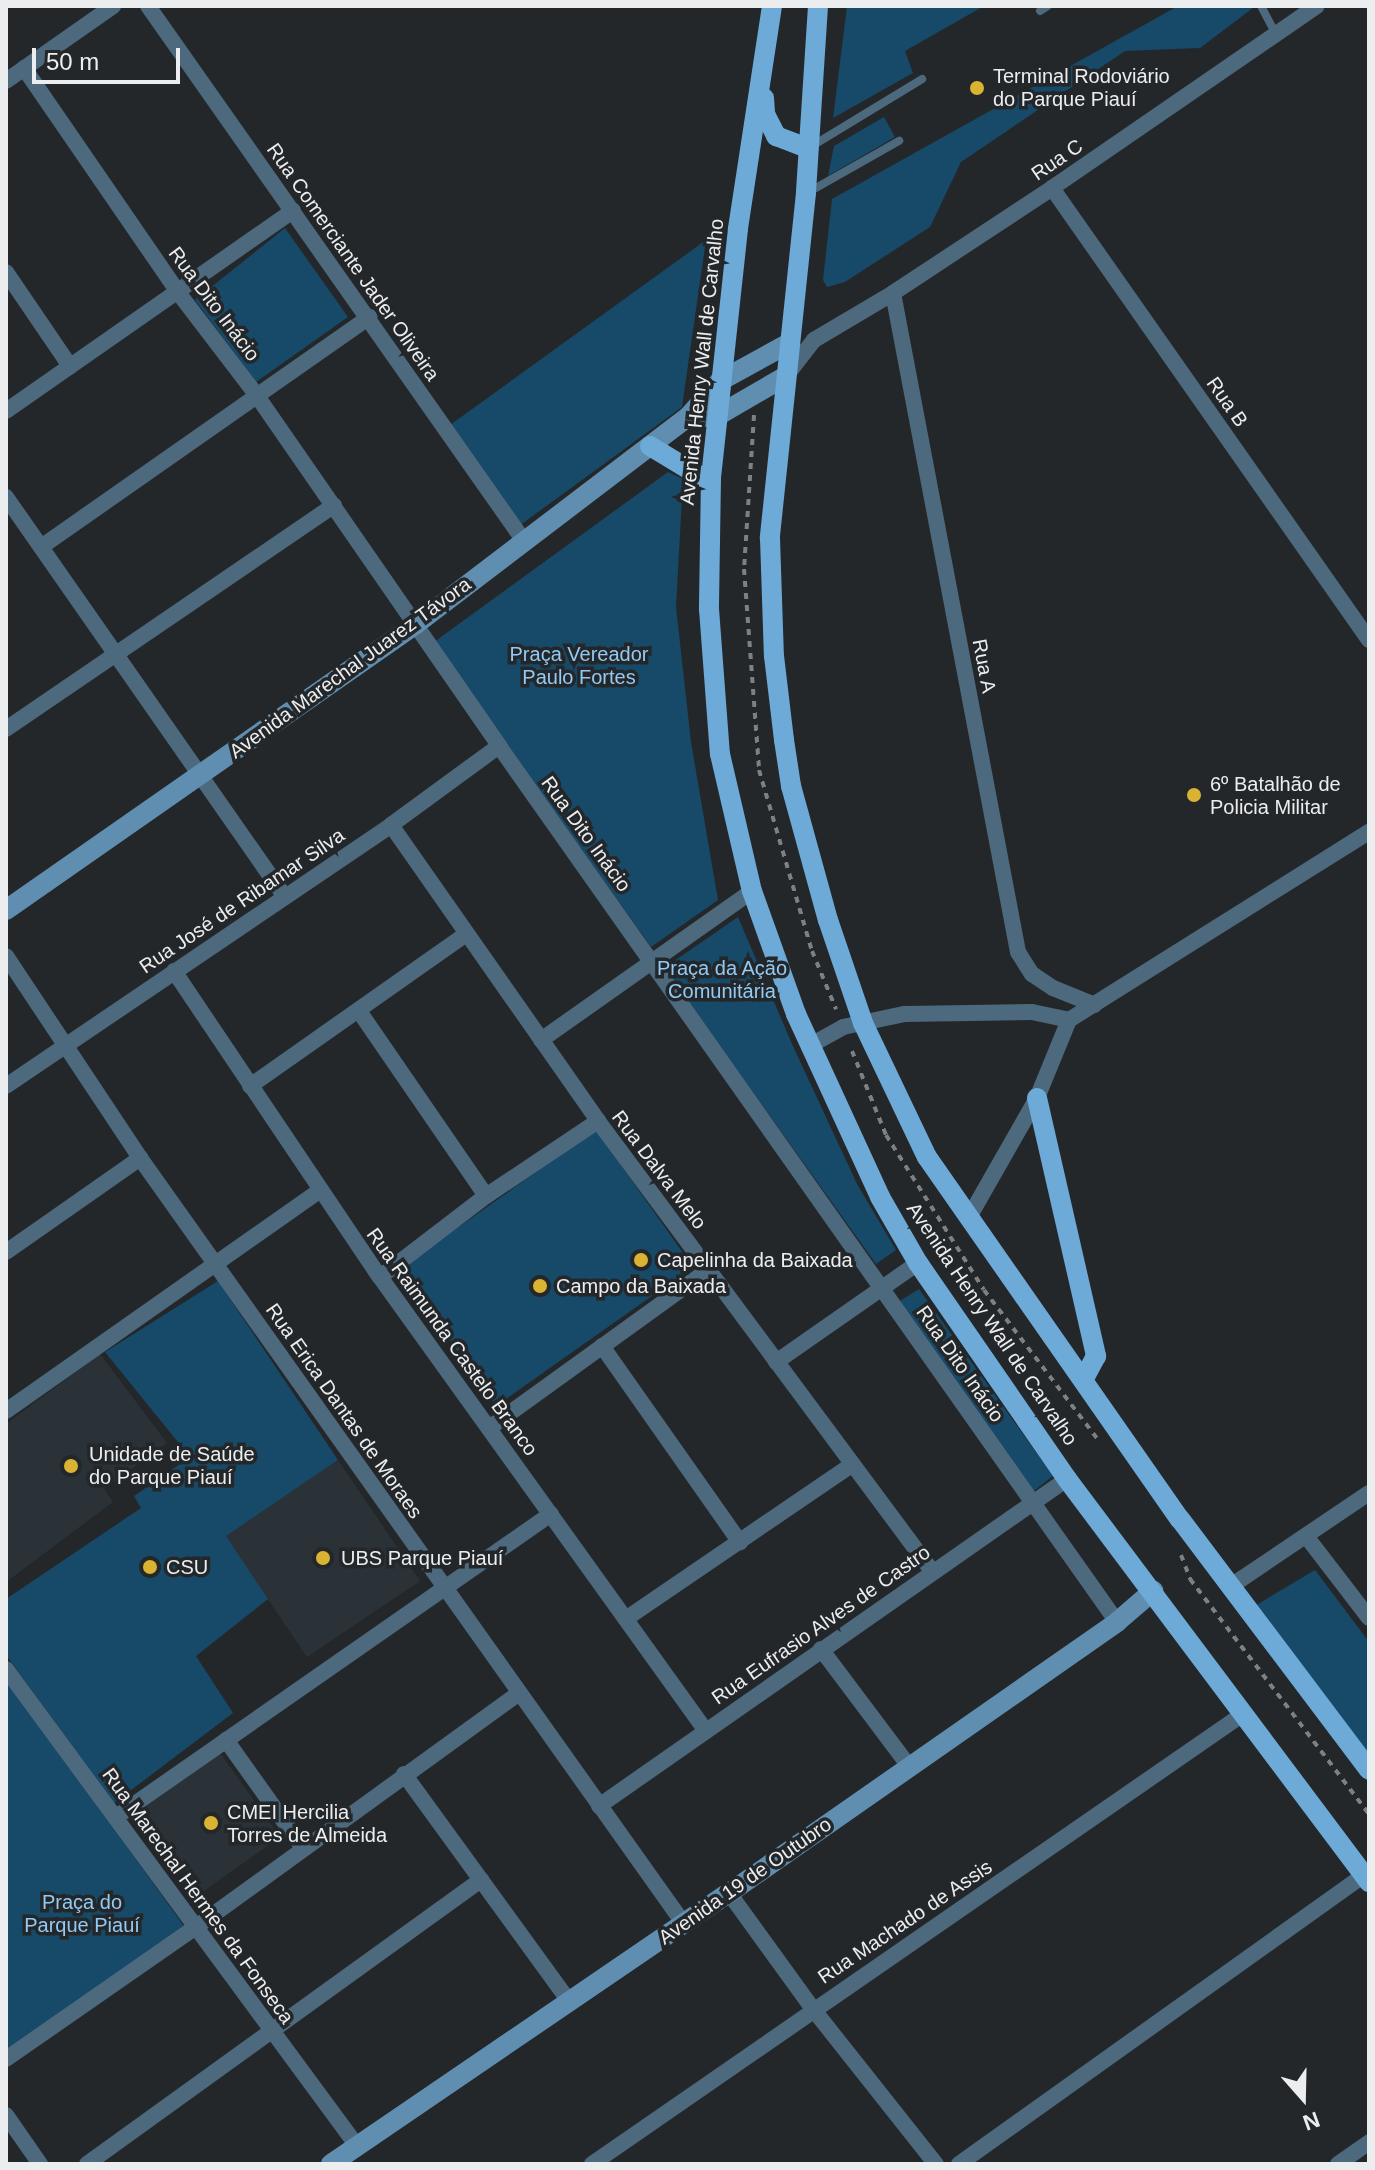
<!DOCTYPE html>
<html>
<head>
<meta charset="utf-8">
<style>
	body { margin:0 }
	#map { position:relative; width:1375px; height:2170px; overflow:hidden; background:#242729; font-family:Helvetica,sans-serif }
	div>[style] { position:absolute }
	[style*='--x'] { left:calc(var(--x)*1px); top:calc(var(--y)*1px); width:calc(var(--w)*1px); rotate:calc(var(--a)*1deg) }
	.built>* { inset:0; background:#2a3238 }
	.green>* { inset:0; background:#174968 }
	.path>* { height:4px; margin-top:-2px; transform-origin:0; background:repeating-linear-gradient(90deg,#7e8183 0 6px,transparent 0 12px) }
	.lane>* { height:8px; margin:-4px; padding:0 4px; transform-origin:4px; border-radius:4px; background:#4c697e }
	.street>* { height:16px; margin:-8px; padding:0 8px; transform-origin:8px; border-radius:8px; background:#4c697e }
	.secondary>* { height:20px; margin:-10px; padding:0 10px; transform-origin:10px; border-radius:10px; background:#5f8eb0 }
	.primary>* { height:20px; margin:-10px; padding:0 10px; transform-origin:10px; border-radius:10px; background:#6daad7 }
	.dots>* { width:22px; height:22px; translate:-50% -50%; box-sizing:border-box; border:4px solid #242729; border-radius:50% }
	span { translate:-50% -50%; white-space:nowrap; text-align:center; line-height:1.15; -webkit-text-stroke:7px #242729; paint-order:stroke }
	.poi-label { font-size:20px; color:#ebedef }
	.left { translate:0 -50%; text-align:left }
	.street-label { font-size:20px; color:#ebedef }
	.park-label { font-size:20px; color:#92caf3 }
	.frame { position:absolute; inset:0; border:8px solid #ebedef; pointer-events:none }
	.north { position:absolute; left:1263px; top:2058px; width:80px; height:80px; -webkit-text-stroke:6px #242729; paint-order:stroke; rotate:160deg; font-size:22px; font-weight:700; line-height:32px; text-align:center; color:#ebedef }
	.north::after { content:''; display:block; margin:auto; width:28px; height:36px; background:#ebedef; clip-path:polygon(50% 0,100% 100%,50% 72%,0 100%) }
	.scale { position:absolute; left:32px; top:48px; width:148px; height:36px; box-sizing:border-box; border:4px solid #ebedef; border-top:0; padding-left:10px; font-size:24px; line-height:28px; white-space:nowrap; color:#ebedef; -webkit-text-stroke:6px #242729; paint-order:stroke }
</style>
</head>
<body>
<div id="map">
	<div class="built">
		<i style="clip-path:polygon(100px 1354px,167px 1443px,104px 1489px,113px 1502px,6px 1582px,6px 1424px)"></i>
		<i style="clip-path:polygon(338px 1460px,420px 1581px,307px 1657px,225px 1536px)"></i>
		<i style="clip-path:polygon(220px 1753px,280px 1837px,201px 1893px,141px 1809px)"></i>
	</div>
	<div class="green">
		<i style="clip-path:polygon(847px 6px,984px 6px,905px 51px,913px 73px,833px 118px)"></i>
		<i style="clip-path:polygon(1178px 6px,1253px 8px,1200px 48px,1125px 51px,961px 162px,930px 227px,845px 282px,827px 287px,823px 280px,832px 199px)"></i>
		<i style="clip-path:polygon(884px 117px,895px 137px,828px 176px,834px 146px)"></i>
		<i style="clip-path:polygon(285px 228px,348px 317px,256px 382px,195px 300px)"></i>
		<i style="clip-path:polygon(706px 240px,682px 407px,519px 526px,450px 425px)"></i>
		<i style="clip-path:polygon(668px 472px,683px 479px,676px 607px,691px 742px,718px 900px,651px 947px,434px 642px)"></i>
		<i style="clip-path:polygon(738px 917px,792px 1044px,857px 1184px,896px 1250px,876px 1264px,664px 968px)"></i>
		<i style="clip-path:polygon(596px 1130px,693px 1267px,496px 1406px,399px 1269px)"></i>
		<i style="clip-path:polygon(218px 1281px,338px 1460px,226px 1536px,268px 1599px,196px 1656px,233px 1713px,114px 1803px,6px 1655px,6px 1599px,141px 1508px,134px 1496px,190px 1457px,105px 1352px)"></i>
		<i style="clip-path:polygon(919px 1289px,1053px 1476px,1031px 1493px,898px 1302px)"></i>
		<i style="clip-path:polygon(1315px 1570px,1369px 1642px,1369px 1757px,1253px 1607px)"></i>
		<i style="clip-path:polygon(6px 1679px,189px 1933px,6px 2059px)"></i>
	</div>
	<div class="path">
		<i style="--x:754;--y:415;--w:154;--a:93.7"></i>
		<i style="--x:744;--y:569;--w:202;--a:85.7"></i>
		<i style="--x:759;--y:770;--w:189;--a:73.7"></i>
		<i style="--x:812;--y:951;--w:63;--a:67.5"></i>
		<i style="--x:852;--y:1051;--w:91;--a:68"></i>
		<i style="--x:886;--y:1135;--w:183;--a:57.7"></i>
		<i style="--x:984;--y:1290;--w:190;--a:52.7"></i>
		<i style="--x:1181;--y:1555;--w:26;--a:69"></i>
		<i style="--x:1190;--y:1579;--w:295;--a:52.7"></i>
	</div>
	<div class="lane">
		<i style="--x:1261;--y:6;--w:32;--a:62"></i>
		<i style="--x:1040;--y:11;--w:9;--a:-32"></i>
		<i style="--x:812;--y:146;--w:129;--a:-31.3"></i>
		<i style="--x:807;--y:193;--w:106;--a:-29.5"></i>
	</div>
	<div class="street">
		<i style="--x:148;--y:6;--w:654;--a:54.9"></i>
		<i style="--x:24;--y:68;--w:270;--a:55.5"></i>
		<i style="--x:177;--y:291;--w:128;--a:52.6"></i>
		<i style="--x:255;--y:393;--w:429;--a:55.3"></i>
		<i style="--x:499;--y:746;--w:1072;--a:54.8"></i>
		<i style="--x:6;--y:81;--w:131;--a:-35"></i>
		<i style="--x:1052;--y:188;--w:552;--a:54.96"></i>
		<i style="--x:6;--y:272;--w:114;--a:55.8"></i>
		<i style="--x:893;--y:293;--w:671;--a:79.26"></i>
		<i style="--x:1018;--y:952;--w:26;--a:58"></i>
		<i style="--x:1032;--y:974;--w:25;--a:34"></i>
		<i style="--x:1053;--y:988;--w:45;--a:22"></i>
		<i style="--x:786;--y:376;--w:46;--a:-52.1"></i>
		<i style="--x:814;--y:340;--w:92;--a:-30.7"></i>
		<i style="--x:893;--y:293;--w:191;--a:-33.4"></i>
		<i style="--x:1052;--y:188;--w:321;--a:-34.5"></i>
		<i style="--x:6;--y:411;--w:350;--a:-34.9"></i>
		<i style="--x:6;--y:497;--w:486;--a:55.1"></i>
		<i style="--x:41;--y:547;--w:401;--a:-35"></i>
		<i style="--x:6;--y:729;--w:397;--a:-34.3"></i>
		<i style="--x:391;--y:825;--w:361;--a:55"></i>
		<i style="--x:598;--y:1121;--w:560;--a:53.42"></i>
		<i style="--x:6;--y:956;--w:242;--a:56.4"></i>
		<i style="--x:140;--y:1158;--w:940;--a:54.62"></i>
		<i style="--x:174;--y:971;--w:369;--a:56.1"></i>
		<i style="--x:380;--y:1277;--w:559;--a:54.32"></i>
		<i style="--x:359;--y:1011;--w:224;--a:55.5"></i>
		<i style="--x:541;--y:1040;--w:258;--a:-35.2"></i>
		<i style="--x:811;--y:1045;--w:37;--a:-29"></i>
		<i style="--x:843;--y:1027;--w:62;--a:-12"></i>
		<i style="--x:904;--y:1014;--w:128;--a:-0.9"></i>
		<i style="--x:1032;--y:1012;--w:38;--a:12"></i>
		<i style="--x:6;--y:1086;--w:465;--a:-34.1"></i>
		<i style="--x:391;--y:825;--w:134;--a:-36.2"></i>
		<i style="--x:250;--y:1086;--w:263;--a:-35.1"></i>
		<i style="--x:968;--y:1219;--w:139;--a:-60.3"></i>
		<i style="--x:1037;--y:1098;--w:84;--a:-67.7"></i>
		<i style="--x:1069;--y:1020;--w:354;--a:-32.1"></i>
		<i style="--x:6;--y:1252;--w:164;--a:-35"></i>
		<i style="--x:380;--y:1277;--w:133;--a:-37.4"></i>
		<i style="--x:486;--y:1196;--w:135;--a:-33.8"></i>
		<i style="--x:602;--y:1346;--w:240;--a:54.9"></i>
		<i style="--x:776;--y:1362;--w:173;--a:-34.9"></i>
		<i style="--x:6;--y:1411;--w:384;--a:-35.1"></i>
		<i style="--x:489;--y:1428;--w:270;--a:-35.8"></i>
		<i style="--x:1306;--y:1536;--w:103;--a:52.5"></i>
		<i style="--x:1231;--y:1586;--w:166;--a:-34"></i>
		<i style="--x:627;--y:1618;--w:271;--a:-34.3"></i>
		<i style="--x:821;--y:1649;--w:146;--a:53.1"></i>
		<i style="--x:6;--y:1669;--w:592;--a:53.65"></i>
		<i style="--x:226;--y:1740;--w:133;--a:54.5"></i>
		<i style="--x:404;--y:1774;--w:281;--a:54"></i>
		<i style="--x:599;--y:1806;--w:571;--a:-34.94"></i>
		<i style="--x:116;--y:1817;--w:530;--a:-34.86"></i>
		<i style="--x:729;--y:1893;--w:143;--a:54.1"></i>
		<i style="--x:813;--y:2009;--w:198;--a:51.6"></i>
		<i style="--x:6;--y:2059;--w:231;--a:-34.8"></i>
		<i style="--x:196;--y:1927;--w:399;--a:-35.9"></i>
		<i style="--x:6;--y:2115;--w:60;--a:55.2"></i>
		<i style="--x:87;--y:2164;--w:486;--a:-35.8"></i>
		<i style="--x:592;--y:2164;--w:791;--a:-34.65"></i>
		<i style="--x:959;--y:2164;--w:498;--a:-35.5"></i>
		<i style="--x:1338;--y:2164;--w:38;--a:-35"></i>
	</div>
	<div class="secondary">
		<i style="--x:704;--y:417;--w:13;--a:-4"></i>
		<i style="--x:717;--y:416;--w:80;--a:-30.1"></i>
		<i style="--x:6;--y:910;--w:500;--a:-34.9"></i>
		<i style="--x:416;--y:624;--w:342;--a:-37.3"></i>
		<i style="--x:688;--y:417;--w:48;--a:-48.4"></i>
		<i style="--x:720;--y:381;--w:79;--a:-28.8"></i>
		<i style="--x:331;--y:2164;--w:482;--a:-34.3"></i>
		<i style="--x:729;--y:1893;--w:473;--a:-34.9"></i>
		<i style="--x:1117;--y:1622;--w:48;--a:-40.7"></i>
	</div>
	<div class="primary">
		<i style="--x:772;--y:6;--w:226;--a:98.7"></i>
		<i style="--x:738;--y:229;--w:249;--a:96.2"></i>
		<i style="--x:711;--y:477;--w:132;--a:90.9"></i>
		<i style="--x:709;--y:609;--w:145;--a:85.7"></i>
		<i style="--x:720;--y:754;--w:141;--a:76.9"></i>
		<i style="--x:752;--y:891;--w:131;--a:70.3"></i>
		<i style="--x:796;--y:1014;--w:201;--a:65.3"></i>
		<i style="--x:880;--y:1197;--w:76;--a:60.1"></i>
		<i style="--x:918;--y:1263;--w:262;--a:55.4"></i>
		<i style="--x:1067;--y:1479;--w:504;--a:53.15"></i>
		<i style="--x:818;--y:6;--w:187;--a:93.7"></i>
		<i style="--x:806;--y:193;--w:347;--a:96"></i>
		<i style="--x:770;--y:538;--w:118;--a:88.1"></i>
		<i style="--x:774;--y:656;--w:85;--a:83.2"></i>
		<i style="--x:784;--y:740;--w:47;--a:81.3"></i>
		<i style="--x:791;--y:786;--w:139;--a:74.6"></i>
		<i style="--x:828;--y:920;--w:109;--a:71.2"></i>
		<i style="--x:863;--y:1023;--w:148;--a:64.5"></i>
		<i style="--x:927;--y:1157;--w:442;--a:55.1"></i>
		<i style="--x:1180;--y:1519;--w:314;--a:53"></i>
		<i style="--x:764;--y:98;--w:16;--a:86"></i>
		<i style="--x:765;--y:114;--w:25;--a:63"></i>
		<i style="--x:776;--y:136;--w:34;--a:21"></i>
		<i style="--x:650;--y:446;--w:71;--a:31.2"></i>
		<i style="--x:1037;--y:1098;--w:265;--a:77.1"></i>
		<i style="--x:1096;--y:1356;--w:27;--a:118"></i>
	</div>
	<div class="dots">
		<i style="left:977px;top:88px;background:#dab333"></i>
		<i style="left:1194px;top:795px;background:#dab333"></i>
		<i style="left:641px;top:1260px;background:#dab333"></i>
		<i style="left:540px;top:1286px;background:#dab333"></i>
		<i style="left:71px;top:1466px;background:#dab333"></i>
		<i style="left:323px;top:1558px;background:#dab333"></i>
		<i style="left:150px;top:1567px;background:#dab333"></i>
		<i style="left:211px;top:1823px;background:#dab333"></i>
	</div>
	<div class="poi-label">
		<span class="left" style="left:993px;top:88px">Terminal Rodoviário<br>do Parque Piauí</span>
		<span class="left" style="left:1210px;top:796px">6º Batalhão de<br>Policia Militar</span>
		<span class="left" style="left:657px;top:1260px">Capelinha da Baixada</span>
		<span class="left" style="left:556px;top:1286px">Campo da Baixada</span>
		<span class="left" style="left:89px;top:1466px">Unidade de Saúde<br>do Parque Piauí</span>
		<span class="left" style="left:341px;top:1558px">UBS Parque Piauí</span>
		<span class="left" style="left:166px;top:1567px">CSU</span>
		<span class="left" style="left:227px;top:1824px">CMEI Hercilia<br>Torres de Almeida</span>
	</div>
	<div class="street-label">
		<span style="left:1057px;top:160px;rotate:-34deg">Rua C</span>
		<span style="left:353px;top:262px;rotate:55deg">Rua Comerciante Jader Oliveira</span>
		<span style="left:214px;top:304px;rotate:53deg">Rua Dito Inácio</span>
		<span style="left:702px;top:362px;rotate:-84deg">Avenida Henry Wall de Carvalho</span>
		<span style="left:1227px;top:402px;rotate:55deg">Rua B</span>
		<span style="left:984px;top:666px;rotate:79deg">Rua A</span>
		<span style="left:350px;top:668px;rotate:-36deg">Avenida Marechal Juarez Távora</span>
		<span style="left:586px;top:834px;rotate:54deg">Rua Dito Inácio</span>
		<span style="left:242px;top:901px;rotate:-34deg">Rua José de Ribamar Silva</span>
		<span style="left:659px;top:1170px;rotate:53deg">Rua Dalva Melo</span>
		<span style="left:992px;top:1324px;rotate:56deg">Avenida Henry Wall de Carvalho</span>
		<span style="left:452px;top:1342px;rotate:54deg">Rua Raimunda Castelo Branco</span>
		<span style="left:960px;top:1364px;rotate:55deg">Rua Dito Inácio</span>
		<span style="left:344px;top:1411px;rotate:55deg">Rua Erica Dantas de Moraes</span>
		<span style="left:821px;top:1625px;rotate:-35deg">Rua Eufrasio Alves de Castro</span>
		<span style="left:745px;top:1881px;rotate:-35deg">Avenida 19 de Outubro</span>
		<span style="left:198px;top:1896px;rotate:54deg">Rua Marechal Hermes da Fonseca</span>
		<span style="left:905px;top:1922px;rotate:-34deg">Rua Machado de Assis</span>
	</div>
	<div class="park-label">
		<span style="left:579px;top:666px">Praça Vereador<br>Paulo Fortes</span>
		<span style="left:722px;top:980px">Praça da Ação<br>Comunitária</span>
		<span style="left:82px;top:1914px">Praça do<br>Parque Piauí</span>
	</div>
	<div class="frame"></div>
	<div class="north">N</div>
	<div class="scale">50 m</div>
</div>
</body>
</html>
